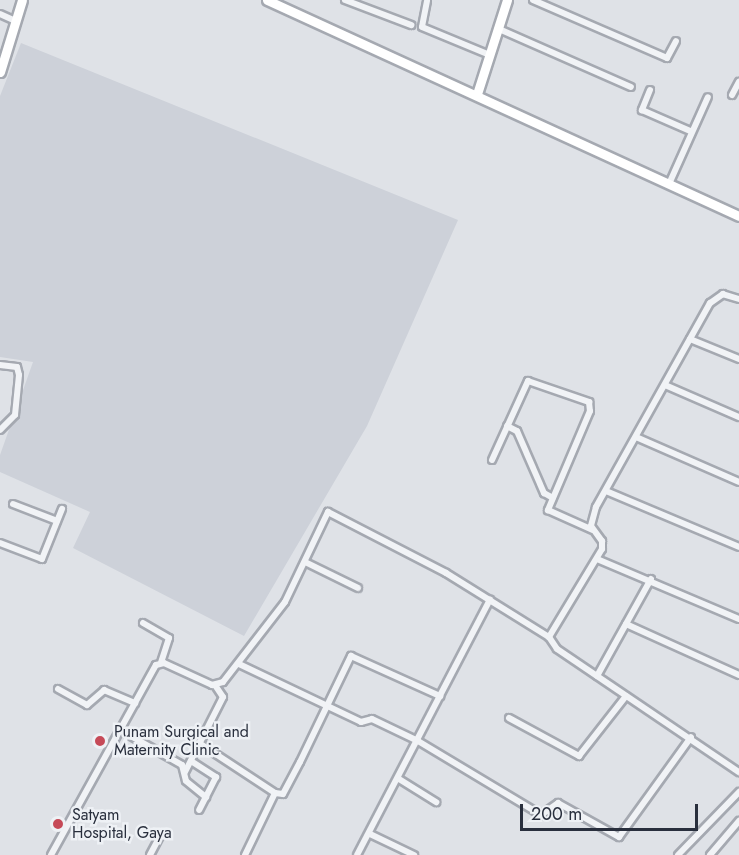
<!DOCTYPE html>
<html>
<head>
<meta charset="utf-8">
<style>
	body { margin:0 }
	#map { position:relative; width:739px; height:855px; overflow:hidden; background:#dfe2e7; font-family:Jost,sans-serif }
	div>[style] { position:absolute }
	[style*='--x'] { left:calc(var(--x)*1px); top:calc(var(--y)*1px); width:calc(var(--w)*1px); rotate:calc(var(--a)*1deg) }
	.built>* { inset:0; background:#cdd1d9 }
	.roads { filter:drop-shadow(2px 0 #a5a9b1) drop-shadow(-2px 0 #a5a9b1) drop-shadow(0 2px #a5a9b1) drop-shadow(0 -2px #a5a9b1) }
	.street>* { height:6px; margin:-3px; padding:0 3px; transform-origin:3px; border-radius:3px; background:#f1f3f6 }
	.secondary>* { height:9px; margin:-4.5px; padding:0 4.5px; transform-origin:4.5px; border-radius:4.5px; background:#fff }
	.dots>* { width:16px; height:16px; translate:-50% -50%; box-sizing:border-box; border:3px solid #eef1f5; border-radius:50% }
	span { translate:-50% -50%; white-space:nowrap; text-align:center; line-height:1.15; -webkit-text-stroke:5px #eef1f5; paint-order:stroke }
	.poi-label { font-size:16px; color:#292f3d }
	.left { translate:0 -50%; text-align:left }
	.scale { position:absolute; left:520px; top:804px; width:178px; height:27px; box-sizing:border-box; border:3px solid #292f3d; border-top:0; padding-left:8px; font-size:18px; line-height:21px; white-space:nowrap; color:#292f3d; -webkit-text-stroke:4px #eef1f5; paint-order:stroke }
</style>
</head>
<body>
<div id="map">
	<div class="built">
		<i style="clip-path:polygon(21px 43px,458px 220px,367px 426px,244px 636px,73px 548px,90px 512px,0 472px,0 455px,33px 362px,0 357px,0 96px)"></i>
	</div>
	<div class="roads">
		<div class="street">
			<i style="--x:345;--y:0;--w:71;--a:20.7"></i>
			<i style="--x:533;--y:0;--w:146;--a:23.4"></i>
			<i style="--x:667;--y:58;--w:19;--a:-62"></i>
			<i style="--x:427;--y:1;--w:26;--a:101"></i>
			<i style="--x:422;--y:27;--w:74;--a:22.4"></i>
			<i style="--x:0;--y:14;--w:17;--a:24"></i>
			<i style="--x:499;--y:29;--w:144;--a:23.7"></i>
			<i style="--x:650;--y:90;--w:22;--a:112"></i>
			<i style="--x:642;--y:110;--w:52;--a:23.6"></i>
			<i style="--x:732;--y:95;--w:15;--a:-62"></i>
			<i style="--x:669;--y:184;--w:95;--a:-65.9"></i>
			<i style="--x:739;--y:299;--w:17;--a:-163"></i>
			<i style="--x:723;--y:294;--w:16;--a:145"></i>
			<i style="--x:710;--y:303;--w:234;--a:119.2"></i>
			<i style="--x:596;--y:507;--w:20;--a:105"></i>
			<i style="--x:591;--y:526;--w:19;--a:54"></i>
			<i style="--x:602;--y:541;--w:8;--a:90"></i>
			<i style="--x:602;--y:549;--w:103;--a:121.1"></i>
			<i style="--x:549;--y:637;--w:14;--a:56"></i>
			<i style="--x:557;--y:649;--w:220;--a:34.1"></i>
			<i style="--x:690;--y:339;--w:53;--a:22.2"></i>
			<i style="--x:0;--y:365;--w:17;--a:7"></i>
			<i style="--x:17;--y:367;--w:8;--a:76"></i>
			<i style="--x:19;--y:375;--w:40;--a:95.7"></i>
			<i style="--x:15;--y:415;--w:21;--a:135"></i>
			<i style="--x:665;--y:385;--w:81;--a:23.4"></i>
			<i style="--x:507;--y:426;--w:11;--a:27"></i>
			<i style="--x:517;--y:431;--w:68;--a:66.5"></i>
			<i style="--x:544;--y:493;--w:10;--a:29"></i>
			<i style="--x:636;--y:437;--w:112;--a:23.6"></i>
			<i style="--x:492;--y:460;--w:87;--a:-65.5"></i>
			<i style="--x:528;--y:381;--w:65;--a:19"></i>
			<i style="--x:589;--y:402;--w:9;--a:84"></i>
			<i style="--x:590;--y:411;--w:108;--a:113"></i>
			<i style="--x:548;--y:510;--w:49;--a:24"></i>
			<i style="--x:606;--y:491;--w:144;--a:22.8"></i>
			<i style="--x:13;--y:504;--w:47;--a:21.1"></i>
			<i style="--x:0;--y:543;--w:45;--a:20.9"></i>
			<i style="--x:42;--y:559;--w:54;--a:-68.2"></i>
			<i style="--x:597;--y:559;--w:154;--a:22.9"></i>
			<i style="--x:305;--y:562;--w:59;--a:26.1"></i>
			<i style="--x:143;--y:623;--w:30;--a:30"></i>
			<i style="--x:169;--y:638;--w:25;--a:108"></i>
			<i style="--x:626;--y:624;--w:124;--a:24.3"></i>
			<i style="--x:239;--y:664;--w:135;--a:25.4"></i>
			<i style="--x:361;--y:722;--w:11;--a:-15"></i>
			<i style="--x:372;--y:719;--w:51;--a:25.6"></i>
			<i style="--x:418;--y:741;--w:144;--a:31"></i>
			<i style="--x:541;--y:815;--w:21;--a:-35"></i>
			<i style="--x:558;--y:803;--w:70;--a:29.1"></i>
			<i style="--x:619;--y:837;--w:123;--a:-54.2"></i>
			<i style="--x:597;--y:676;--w:111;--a:-60.9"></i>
			<i style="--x:58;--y:689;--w:33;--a:29"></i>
			<i style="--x:87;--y:705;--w:23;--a:-41"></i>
			<i style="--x:104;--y:690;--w:34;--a:23"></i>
			<i style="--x:509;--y:718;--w:80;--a:28.5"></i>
			<i style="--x:579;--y:756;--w:76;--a:-51.9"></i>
			<i style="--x:120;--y:730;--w:71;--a:29.4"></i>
			<i style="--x:182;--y:765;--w:16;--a:76"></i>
			<i style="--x:186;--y:781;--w:26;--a:39"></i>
			<i style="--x:199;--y:743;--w:91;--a:33.3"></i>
			<i style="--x:275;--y:793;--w:69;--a:115.8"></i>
			<i style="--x:191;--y:761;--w:30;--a:33"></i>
			<i style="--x:216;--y:777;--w:37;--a:117"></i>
			<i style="--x:185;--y:772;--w:84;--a:-63.1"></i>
			<i style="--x:223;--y:697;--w:14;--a:-124"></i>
			<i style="--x:399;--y:779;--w:44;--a:31.9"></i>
			<i style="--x:275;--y:793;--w:8;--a:7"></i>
			<i style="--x:283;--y:794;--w:36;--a:-62"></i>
			<i style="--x:300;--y:762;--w:118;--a:-64.3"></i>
			<i style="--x:351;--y:656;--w:98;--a:24.2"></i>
			<i style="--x:370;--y:834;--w:49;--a:25.5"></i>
			<i style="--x:51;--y:855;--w:217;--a:-61.1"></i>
			<i style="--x:156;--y:665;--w:8;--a:-14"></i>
			<i style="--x:164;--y:663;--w:53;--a:24.6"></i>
			<i style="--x:212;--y:685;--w:11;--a:-15"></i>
			<i style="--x:223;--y:682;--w:101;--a:-52.2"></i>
			<i style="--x:285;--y:602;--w:100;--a:-64.5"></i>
			<i style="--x:328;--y:512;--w:133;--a:27.3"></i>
			<i style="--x:446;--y:573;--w:121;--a:31.9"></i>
			<i style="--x:150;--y:855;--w:21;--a:-62"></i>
			<i style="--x:357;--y:855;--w:288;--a:-62.5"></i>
			<i style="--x:678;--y:855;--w:88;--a:-45.9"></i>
			<i style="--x:710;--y:855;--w:45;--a:-49.5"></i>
		</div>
		<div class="secondary">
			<i style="--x:267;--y:0;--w:519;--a:24.59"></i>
			<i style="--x:0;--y:72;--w:75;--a:-73"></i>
			<i style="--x:477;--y:94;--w:99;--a:-72.3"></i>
		</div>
	</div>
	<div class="dots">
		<i style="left:100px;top:741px;background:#c64a58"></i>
		<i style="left:58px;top:824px;background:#c64a58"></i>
	</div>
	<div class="poi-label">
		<span class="left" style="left:114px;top:741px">Punam Surgical and<br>Maternity Clinic</span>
		<span class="left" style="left:72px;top:824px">Satyam<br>Hospital, Gaya</span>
	</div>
	<div class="scale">200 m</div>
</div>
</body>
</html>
